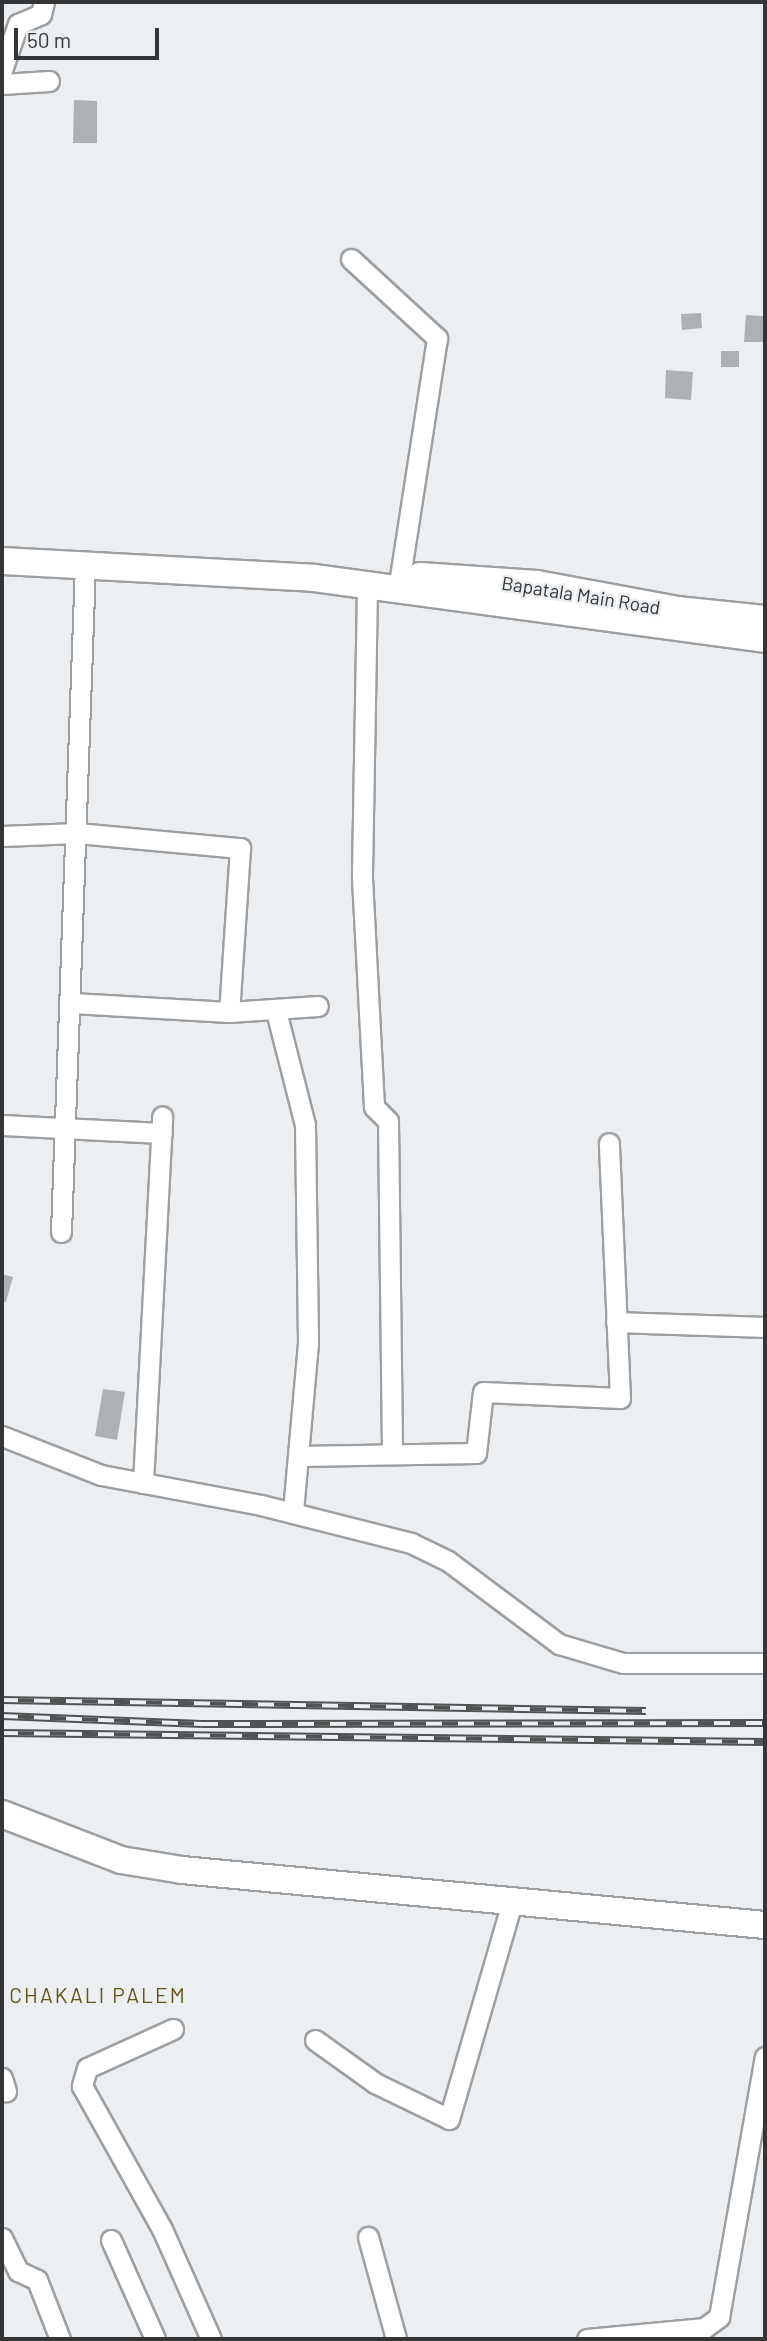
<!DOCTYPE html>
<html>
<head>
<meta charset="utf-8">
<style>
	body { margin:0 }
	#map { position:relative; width:767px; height:2341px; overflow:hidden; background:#eceff1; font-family:Barlow,sans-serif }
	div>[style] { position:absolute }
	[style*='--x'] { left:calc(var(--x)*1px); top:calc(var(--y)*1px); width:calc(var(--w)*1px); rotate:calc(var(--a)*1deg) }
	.building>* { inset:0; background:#aeb1b3 }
	.roads { filter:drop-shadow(2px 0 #9d9fa1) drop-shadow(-2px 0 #9d9fa1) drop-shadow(0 2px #9d9fa1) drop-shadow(0 -2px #9d9fa1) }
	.street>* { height:19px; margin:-9.5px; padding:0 9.5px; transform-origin:9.5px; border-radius:9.5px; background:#fff }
	.secondary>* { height:26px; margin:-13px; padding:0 13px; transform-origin:13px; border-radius:13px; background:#fff }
	.rail>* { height:8px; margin-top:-4px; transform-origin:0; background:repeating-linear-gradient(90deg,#eceff1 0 16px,#505253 0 32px); box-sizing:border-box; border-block:2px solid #505253 }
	span { translate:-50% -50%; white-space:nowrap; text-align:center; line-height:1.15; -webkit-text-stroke:5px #eceff1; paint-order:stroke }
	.street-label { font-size:19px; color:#343536 }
	.neighbourhood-label { font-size:21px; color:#655317; letter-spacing:2px }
	.frame { position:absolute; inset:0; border:4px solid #343536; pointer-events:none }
	.scale { position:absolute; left:14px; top:28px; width:145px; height:32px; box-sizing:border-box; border:4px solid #343536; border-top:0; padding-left:9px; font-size:21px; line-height:24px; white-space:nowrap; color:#343536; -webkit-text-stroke:5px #eceff1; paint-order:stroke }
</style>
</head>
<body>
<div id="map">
	<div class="building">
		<i style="clip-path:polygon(74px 100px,97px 101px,97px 143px,73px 143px)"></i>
		<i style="clip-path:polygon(701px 313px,702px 328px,682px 330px,681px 314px)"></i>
		<i style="clip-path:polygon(746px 315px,765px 316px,764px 342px,744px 342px)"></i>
		<i style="clip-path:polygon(721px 351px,739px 351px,739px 367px,721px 367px)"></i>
		<i style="clip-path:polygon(666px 370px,693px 372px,691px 400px,665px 398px)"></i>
		<i style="clip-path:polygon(2px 1274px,13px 1277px,6px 1302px,2px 1301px)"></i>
		<i style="clip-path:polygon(103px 1389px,125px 1392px,117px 1440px,95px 1436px)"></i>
	</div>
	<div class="roads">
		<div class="street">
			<i style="--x:2;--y:70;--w:49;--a:-70.8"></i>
			<i style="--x:18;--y:24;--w:25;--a:-23"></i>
			<i style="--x:41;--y:14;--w:12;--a:-76"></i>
			<i style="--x:2;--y:84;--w:47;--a:-3.7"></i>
			<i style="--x:351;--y:259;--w:117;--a:42.6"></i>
			<i style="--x:437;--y:338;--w:255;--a:98.8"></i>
			<i style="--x:367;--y:587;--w:291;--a:91"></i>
			<i style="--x:362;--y:878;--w:229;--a:87"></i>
			<i style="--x:374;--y:1107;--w:20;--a:45"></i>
			<i style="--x:388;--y:1121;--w:330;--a:89.3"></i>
			<i style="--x:2;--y:836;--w:75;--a:-2.3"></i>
			<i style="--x:77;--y:833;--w:164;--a:5.3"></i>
			<i style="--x:240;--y:848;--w:164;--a:93.8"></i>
			<i style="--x:72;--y:1003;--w:157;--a:3.3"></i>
			<i style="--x:229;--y:1012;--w:89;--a:-3.9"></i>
			<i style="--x:276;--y:1011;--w:118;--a:75.7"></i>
			<i style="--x:305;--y:1125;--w:218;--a:89.2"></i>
			<i style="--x:308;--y:1343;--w:170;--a:95.1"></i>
			<i style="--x:2;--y:1125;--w:160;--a:2.9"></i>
			<i style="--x:61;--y:1232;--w:668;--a:-87.94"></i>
			<i style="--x:616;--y:1322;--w:149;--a:1.9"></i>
			<i style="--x:2;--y:1436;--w:106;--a:21.5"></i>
			<i style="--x:101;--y:1475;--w:163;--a:10.6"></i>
			<i style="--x:261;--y:1505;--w:155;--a:14.2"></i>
			<i style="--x:411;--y:1543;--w:41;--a:25.9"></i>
			<i style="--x:448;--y:1561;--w:139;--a:36.8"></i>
			<i style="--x:559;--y:1644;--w:67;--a:16.5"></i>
			<i style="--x:623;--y:1663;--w:142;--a:0"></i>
			<i style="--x:298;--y:1456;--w:178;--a:-1"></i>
			<i style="--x:476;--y:1453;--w:61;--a:-83.5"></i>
			<i style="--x:483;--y:1392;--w:137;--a:2.5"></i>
			<i style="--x:620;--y:1398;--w:255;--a:-92.5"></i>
			<i style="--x:143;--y:1483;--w:367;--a:-87"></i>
			<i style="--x:173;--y:2029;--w:94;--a:155.6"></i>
			<i style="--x:87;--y:2068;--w:19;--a:106"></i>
			<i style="--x:82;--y:2086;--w:164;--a:60.8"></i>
			<i style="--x:162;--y:2229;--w:120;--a:66"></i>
			<i style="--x:315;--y:2040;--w:74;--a:35.6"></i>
			<i style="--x:375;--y:2083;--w:82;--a:25.9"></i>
			<i style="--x:449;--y:2119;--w:223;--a:-73.8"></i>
			<i style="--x:2;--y:2078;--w:14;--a:73"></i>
			<i style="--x:368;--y:2237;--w:106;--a:74.6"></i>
			<i style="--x:2;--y:2238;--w:37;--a:64"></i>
			<i style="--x:18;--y:2271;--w:21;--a:25"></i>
			<i style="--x:37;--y:2280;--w:63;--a:68.7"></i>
			<i style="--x:111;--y:2240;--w:108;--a:66"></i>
			<i style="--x:587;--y:2339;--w:118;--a:-5.4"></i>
			<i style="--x:704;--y:2328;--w:19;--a:-36"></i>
			<i style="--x:719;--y:2317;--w:264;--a:-80"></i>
		</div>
		<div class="secondary">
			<i style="--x:2;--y:561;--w:312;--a:3.1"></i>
			<i style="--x:314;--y:578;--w:455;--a:7.7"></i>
			<i style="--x:420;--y:576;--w:117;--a:3.9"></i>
			<i style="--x:537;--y:584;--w:142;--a:10.5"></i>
			<i style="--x:677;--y:610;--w:88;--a:5.8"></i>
			<i style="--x:2;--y:1814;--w:128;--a:21.1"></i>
			<i style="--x:121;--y:1860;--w:62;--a:9.3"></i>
			<i style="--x:182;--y:1870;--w:586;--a:5.39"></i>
		</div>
	</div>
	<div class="rail">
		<i style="--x:2;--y:1700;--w:644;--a:0.98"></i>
		<i style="--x:2;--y:1716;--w:200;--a:2.3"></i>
		<i style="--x:202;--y:1724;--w:563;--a:-0.1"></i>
		<i style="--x:2;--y:1733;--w:763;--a:0.68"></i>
	</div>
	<div class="street-label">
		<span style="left:581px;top:595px;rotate:9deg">Bapatala Main Road</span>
	</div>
	<div class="neighbourhood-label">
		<span style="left:98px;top:1995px">CHAKALI PALEM</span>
	</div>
	<div class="frame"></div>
	<div class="scale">50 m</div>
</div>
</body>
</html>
